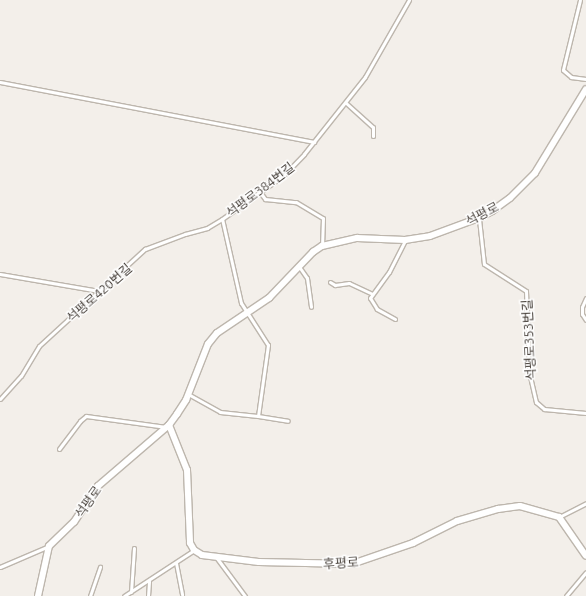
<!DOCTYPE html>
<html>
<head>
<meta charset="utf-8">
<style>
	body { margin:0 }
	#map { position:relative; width:586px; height:596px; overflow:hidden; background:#f3efea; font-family:Ubuntu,"Noto Sans KR",sans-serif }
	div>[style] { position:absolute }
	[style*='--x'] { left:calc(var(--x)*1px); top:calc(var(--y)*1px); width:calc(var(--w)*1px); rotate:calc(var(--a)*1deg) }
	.roads { filter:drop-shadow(1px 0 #bdb6ad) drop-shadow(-1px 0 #bdb6ad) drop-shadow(0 1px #bdb6ad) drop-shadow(0 -1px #bdb6ad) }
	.service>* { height:3px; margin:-1.5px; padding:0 1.5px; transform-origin:1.5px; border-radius:1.5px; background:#fff }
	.minor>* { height:6px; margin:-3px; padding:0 3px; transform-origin:3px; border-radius:3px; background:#fff }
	span { translate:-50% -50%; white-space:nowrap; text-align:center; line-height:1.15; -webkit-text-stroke:3px #fff; paint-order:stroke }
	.street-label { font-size:13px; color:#463f39 }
</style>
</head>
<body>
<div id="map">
	<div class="roads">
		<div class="service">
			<i style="--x:580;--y:0;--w:72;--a:103.7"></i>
			<i style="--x:563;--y:70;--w:11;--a:41"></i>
			<i style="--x:571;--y:77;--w:15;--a:8"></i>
			<i style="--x:0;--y:82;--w:320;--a:10.8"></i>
			<i style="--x:346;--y:103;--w:36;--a:42"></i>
			<i style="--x:373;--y:127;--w:9;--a:90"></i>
			<i style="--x:260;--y:192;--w:9;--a:54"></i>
			<i style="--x:265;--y:199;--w:31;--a:6"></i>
			<i style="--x:296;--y:202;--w:31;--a:31"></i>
			<i style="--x:323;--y:218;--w:28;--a:92"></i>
			<i style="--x:479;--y:219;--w:45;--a:83.7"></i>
			<i style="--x:484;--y:264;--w:50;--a:32.7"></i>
			<i style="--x:526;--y:291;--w:81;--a:87.9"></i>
			<i style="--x:529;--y:372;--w:31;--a:77"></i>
			<i style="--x:536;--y:402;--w:11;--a:41"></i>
			<i style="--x:544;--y:409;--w:42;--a:5.4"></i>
			<i style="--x:300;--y:268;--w:12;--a:55"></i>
			<i style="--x:307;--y:278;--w:29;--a:82"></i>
			<i style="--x:0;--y:274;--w:99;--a:9.8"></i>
			<i style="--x:330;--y:282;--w:6;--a:31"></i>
			<i style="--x:335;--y:285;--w:14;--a:-8"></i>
			<i style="--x:349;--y:283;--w:26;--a:25"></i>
			<i style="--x:586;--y:298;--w:10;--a:114"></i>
			<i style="--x:582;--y:307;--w:7;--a:90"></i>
			<i style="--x:582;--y:314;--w:7;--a:56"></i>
			<i style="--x:395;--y:319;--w:21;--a:-151"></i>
			<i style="--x:377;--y:309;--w:13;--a:-122"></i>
			<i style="--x:370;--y:298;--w:32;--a:-54"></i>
			<i style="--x:389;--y:272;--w:36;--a:-63"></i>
			<i style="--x:188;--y:394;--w:37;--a:29"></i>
			<i style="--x:220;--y:412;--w:38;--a:6"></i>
			<i style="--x:258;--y:416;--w:72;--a:-82"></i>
			<i style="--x:268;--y:345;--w:50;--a:-122.7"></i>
			<i style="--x:241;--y:303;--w:86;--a:-102.7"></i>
			<i style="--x:222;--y:219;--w:76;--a:-35.4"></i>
			<i style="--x:284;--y:175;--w:29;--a:-46"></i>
			<i style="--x:304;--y:154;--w:98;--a:-51.6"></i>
			<i style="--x:365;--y:77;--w:89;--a:-60.3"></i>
			<i style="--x:0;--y:399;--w:31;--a:-48"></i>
			<i style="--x:21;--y:376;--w:35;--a:-59"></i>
			<i style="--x:39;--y:346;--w:144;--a:-42.5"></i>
			<i style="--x:145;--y:249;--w:43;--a:-20.6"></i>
			<i style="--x:185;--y:234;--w:23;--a:-15"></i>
			<i style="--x:207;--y:228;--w:17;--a:-31"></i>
			<i style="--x:258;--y:416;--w:30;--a:9"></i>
			<i style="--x:59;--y:449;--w:35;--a:-53"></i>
			<i style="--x:80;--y:421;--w:8;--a:-40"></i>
			<i style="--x:86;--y:416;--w:81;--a:7.8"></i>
			<i style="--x:559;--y:517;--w:30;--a:-27"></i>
			<i style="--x:216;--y:557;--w:49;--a:53.4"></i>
			<i style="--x:176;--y:563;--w:32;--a:79"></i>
			<i style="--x:0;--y:567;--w:53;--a:-23.2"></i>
			<i style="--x:131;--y:592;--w:44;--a:-86.1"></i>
			<i style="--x:90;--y:596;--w:31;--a:-71"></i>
			<i style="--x:124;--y:596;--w:84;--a:-33.3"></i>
			<i style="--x:148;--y:596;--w:15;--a:-86"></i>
			<i style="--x:566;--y:596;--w:31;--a:-50"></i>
		</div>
		<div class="minor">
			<i style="--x:169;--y:425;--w:48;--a:68.2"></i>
			<i style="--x:187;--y:470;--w:73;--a:87.6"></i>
			<i style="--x:190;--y:543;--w:8;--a:60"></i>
			<i style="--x:194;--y:550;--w:9;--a:32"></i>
			<i style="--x:202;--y:555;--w:57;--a:7"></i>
			<i style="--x:259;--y:562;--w:93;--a:1.2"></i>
			<i style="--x:352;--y:564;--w:65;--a:-19"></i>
			<i style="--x:413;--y:543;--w:49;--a:-26.6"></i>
			<i style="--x:457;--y:521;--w:43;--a:-16.3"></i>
			<i style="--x:498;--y:509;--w:22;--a:-8"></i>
			<i style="--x:520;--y:506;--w:41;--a:15.8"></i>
			<i style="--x:559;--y:517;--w:47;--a:55.3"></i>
			<i style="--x:38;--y:596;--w:51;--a:-77.6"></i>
			<i style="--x:49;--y:546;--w:35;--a:-44"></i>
			<i style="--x:74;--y:522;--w:43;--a:-56.3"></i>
			<i style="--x:98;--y:486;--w:94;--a:-40.7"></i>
			<i style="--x:169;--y:425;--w:14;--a:-54"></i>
			<i style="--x:177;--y:414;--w:17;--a:-57"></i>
			<i style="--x:186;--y:400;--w:60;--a:-68.6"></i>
			<i style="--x:208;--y:344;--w:14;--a:-51"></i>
			<i style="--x:217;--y:333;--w:63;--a:-33.9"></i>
			<i style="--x:269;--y:298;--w:64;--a:-46.3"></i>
			<i style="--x:313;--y:252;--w:11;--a:-34"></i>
			<i style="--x:322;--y:246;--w:36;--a:-13"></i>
			<i style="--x:357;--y:238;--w:48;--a:2.4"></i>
			<i style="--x:405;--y:240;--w:25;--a:-9"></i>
			<i style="--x:430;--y:236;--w:52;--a:-20.2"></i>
			<i style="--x:479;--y:218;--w:15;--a:-28"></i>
			<i style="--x:492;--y:211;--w:22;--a:-36"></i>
			<i style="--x:510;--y:198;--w:35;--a:-45"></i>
			<i style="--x:535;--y:173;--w:98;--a:-58.7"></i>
		</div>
	</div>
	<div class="street-label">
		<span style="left:260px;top:190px;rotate:-37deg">석평로384번길</span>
		<span style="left:482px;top:214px;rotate:-28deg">석평로</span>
		<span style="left:99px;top:293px;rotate:-41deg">석평로420번길</span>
		<span style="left:529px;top:340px;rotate:-93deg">석평로353번길</span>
		<span style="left:88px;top:502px;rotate:-55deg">석평로</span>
		<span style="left:341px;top:563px;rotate:-4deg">후평로</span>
	</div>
</div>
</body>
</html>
